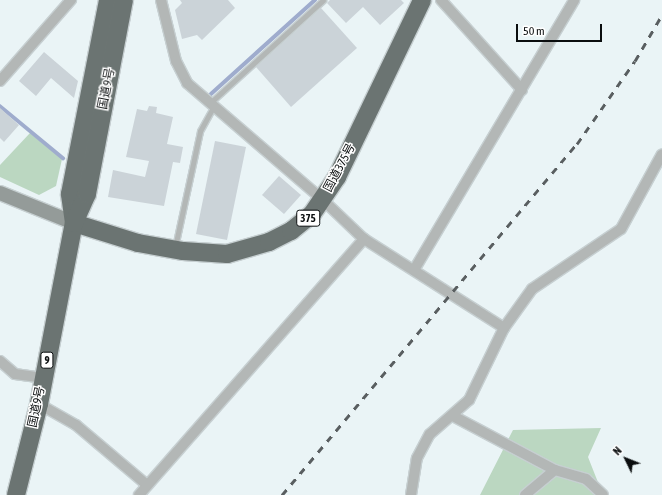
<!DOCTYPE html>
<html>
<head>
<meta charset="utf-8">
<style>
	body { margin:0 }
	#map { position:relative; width:662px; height:495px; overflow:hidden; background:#eaf4f6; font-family:"Asap Condensed","Noto Sans JP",sans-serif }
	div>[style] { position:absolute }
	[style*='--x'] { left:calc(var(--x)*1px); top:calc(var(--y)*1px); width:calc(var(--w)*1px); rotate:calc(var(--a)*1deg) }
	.green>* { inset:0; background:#bbd7c1 }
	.stream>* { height:3.5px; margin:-1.75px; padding:0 1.75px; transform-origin:1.75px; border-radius:1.75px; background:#9faccd }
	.building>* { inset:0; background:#cbd3d8 }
	.roads { filter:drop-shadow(1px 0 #c6cfd1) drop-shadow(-1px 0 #c6cfd1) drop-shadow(0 1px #c6cfd1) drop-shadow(0 -1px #c6cfd1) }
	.lane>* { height:5px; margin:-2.5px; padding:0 2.5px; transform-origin:2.5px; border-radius:2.5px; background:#b3b7b6 }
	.street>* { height:10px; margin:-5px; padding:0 5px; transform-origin:5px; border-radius:5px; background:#b3b7b6 }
	.secondary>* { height:14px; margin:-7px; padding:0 7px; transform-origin:7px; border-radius:7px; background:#949b99 }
	.highway>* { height:18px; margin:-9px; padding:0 9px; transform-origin:9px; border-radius:9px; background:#6b7472 }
	.rail>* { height:3px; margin-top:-1.5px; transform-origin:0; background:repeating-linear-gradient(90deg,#595e60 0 7px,transparent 0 14px) }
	span { translate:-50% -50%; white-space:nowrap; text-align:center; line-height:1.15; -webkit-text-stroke:3px #fff; paint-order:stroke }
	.shield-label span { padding:1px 3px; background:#fff; border:1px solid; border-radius:3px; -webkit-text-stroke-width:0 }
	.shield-label { font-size:11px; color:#0a0d0e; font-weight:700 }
	.street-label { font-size:12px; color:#0a0d0e }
	.north { position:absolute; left:606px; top:439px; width:40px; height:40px; -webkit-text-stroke:3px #fff; paint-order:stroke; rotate:313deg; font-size:11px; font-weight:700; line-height:16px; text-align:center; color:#0a0d0e }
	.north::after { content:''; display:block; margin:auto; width:14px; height:18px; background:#0a0d0e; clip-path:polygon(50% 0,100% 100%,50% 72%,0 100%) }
	.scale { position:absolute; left:516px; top:24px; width:86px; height:18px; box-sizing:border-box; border:2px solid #0a0d0e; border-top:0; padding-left:5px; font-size:12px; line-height:14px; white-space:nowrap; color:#0a0d0e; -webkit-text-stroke:3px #fff; paint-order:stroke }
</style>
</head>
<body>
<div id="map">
	<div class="green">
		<i style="clip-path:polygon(30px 133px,62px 159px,56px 186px,39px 195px,0 177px,0 165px)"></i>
		<i style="clip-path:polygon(601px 428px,588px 457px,603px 495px,480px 495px,513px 430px)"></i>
	</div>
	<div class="stream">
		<i style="--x:211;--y:94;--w:140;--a:-42.1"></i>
		<i style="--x:0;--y:106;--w:82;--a:39.5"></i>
	</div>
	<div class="building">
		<i style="clip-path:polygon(180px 0,228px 0,235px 8px,202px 40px,197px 35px,182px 39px,175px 10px,182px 3px)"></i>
		<i style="clip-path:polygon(330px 0,401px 0,404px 3px,380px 25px,363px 7px,346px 23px,327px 3px)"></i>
		<i style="clip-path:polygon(321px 8px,357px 48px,291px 107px,256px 67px)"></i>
		<i style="clip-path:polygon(44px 52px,78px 81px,74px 98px,51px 78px,36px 96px,19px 81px)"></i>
		<i style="clip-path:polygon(149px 106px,157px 107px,156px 113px,173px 117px,167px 144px,183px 147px,180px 163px,173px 162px,164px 206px,108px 197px,113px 170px,145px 177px,149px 161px,126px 157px,137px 109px,147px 111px)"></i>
		<i style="clip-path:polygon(0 108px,19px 125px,4px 142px,0 138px)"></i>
		<i style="clip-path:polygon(215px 141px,246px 147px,227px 240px,196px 234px)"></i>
		<i style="clip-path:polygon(279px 176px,301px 195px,284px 214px,262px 195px)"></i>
	</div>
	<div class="roads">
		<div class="lane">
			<i style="--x:210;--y:103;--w:153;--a:-42.3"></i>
			<i style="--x:175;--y:247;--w:119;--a:-77.8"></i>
			<i style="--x:200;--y:131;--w:29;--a:-61"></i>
		</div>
		<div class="street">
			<i style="--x:161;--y:0;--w:63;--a:76.2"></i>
			<i style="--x:176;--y:61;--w:25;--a:63"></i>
			<i style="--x:187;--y:83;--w:179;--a:40.7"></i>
			<i style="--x:323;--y:200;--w:57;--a:43.6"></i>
			<i style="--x:364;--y:239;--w:166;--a:32.4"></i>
			<i style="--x:441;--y:0;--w:121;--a:48"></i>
			<i style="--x:0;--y:81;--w:108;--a:-48.8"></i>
			<i style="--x:414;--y:270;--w:314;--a:-59.3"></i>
			<i style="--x:0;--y:361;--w:20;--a:41"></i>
			<i style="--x:15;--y:374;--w:28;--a:8"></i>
			<i style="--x:39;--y:404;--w:43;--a:29.6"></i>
			<i style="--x:76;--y:425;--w:93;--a:40.2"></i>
			<i style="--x:453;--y:416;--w:115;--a:27.9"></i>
			<i style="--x:555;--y:470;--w:32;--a:16"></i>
			<i style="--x:586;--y:479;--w:23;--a:43"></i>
			<i style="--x:139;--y:495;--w:341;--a:-48.7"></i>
			<i style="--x:411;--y:495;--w:37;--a:-81"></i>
			<i style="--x:417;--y:458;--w:27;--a:-62"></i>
			<i style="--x:430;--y:434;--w:52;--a:-41.1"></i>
			<i style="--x:469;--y:400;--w:80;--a:-64.1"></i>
			<i style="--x:504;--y:328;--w:48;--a:-54.3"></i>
			<i style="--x:532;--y:289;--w:107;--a:-34"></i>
			<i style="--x:621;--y:229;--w:85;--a:-61.3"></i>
			<i style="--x:525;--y:495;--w:39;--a:-40"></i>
		</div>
		<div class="secondary">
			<i style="--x:0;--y:193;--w:80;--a:22.1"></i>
		</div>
		<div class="highway">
			<i style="--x:74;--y:223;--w:67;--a:17.4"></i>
			<i style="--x:138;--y:243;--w:46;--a:10.1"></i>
			<i style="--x:183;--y:251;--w:44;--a:3.9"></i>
			<i style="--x:227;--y:254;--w:44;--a:-15.9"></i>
			<i style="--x:269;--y:242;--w:25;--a:-27"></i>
			<i style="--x:291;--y:231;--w:27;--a:-39"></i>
			<i style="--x:312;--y:214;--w:45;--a:-56"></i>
			<i style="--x:337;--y:177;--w:196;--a:-64.3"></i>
			<i style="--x:74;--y:223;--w:29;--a:-98"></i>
			<i style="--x:70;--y:194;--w:198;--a:-78.9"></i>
			<i style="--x:16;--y:495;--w:94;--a:-75.8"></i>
			<i style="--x:39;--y:404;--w:184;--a:-79.1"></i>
			<i style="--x:74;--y:223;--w:32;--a:-66"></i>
			<i style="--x:87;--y:194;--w:197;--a:-79.2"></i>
		</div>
	</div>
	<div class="rail">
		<i style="--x:282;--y:495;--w:459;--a:-50"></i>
		<i style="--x:577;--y:144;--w:101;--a:-55.1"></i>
		<i style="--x:635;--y:61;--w:53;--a:-59.6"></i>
	</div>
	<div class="shield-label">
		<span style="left:308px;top:218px">375</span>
		<span style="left:47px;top:360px">9</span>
	</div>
	<div class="street-label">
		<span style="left:107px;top:89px;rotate:-79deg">国道9号</span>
		<span style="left:340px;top:168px;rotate:-62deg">国道375号</span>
		<span style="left:37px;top:407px;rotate:-78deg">国道9号</span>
	</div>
	<div class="north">N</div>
	<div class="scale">50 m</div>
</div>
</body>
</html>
